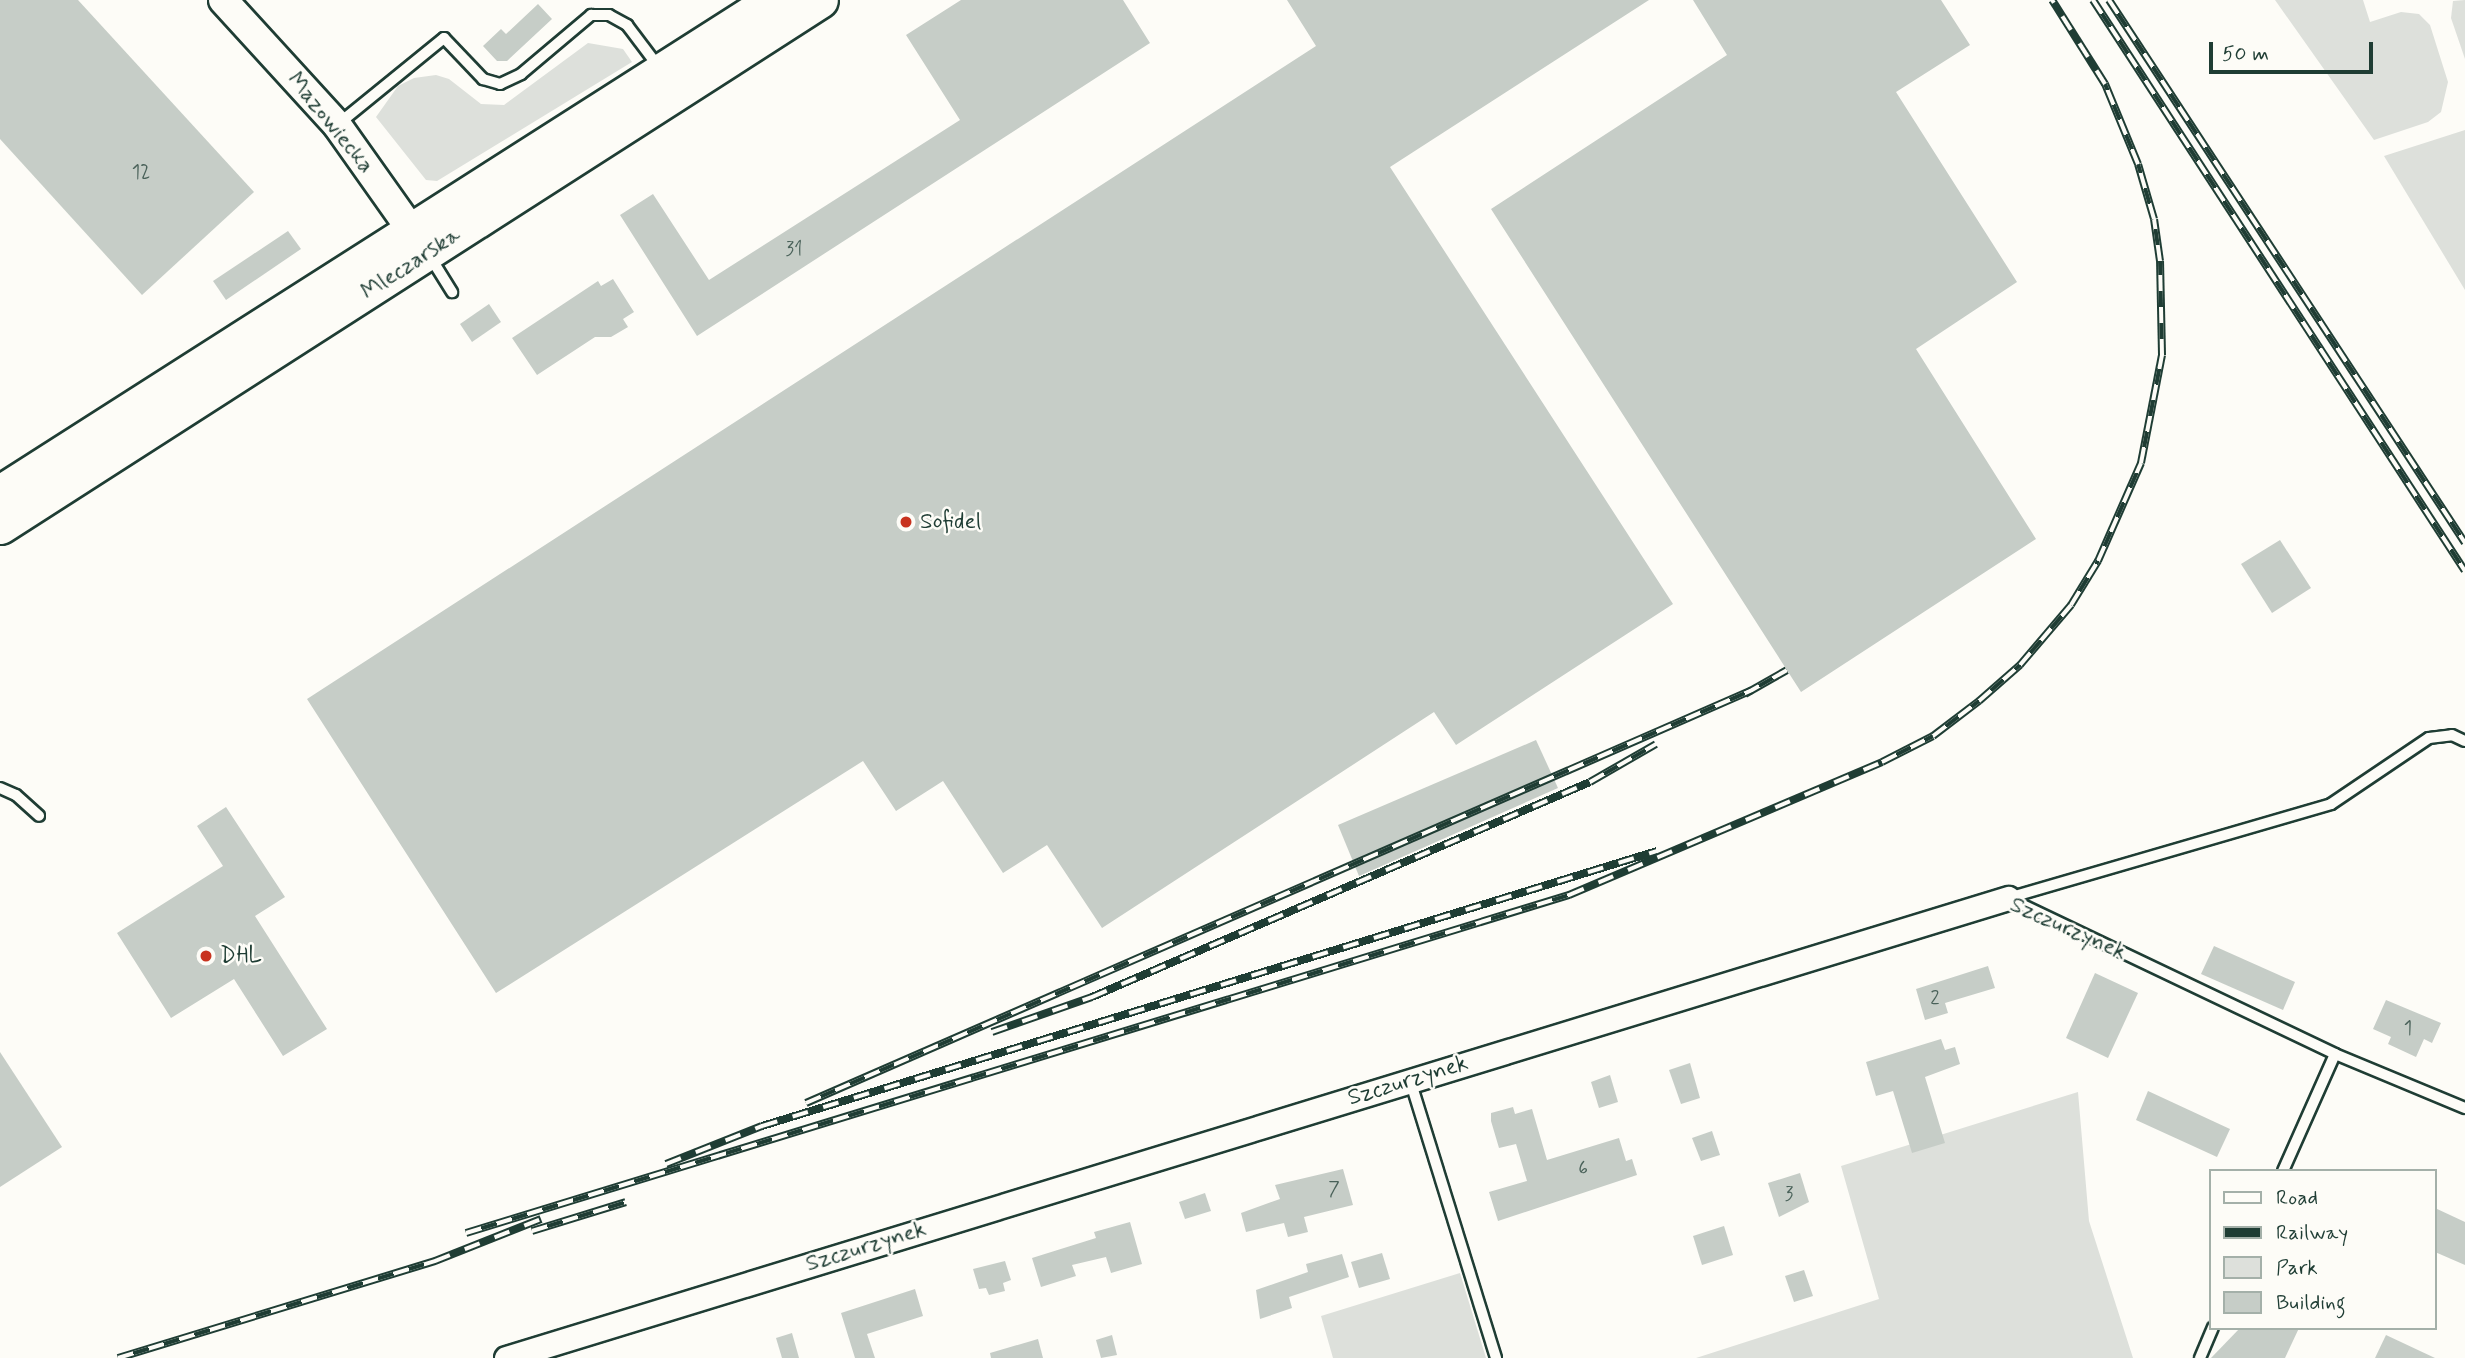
<!DOCTYPE html>
<html>
<head>
<meta charset="utf-8">
<style>
	body { margin:0 }
	#map { position:relative; width:2465px; height:1358px; overflow:hidden; background:#fdfcf7; font-family:Mynerve,sans-serif }
	div>[style] { position:absolute }
	[style*='--x'] { left:calc(var(--x)*1px); top:calc(var(--y)*1px); width:calc(var(--w)*1px); rotate:calc(var(--a)*1deg) }
	.green>* { inset:0; background:#dde0db }
	.building>* { inset:0; background:#c6cdc7 }
	.roads { filter:drop-shadow(2px 0 #1f3d34) drop-shadow(-2px 0 #1f3d34) drop-shadow(0 2px #1f3d34) drop-shadow(0 -2px #1f3d34) }
	.service>* { height:10px; margin:-5px; padding:0 5px; transform-origin:5px; border-radius:5px; background:#fdfcf7 }
	.minor>* { height:23px; margin:-11.5px; padding:0 11.5px; transform-origin:11.5px; border-radius:11.5px; background:#fdfcf7 }
	.tertiary>* { height:28px; margin:-14px; padding:0 14px; transform-origin:14px; border-radius:14px; background:#fdfcf7 }
	.primary>* { height:35px; margin:-17.5px; padding:0 17.5px; transform-origin:17.5px; border-radius:17.5px; background:#fdfcf7 }
	.rail>* { height:8px; margin-top:-4px; transform-origin:0; background:repeating-linear-gradient(90deg,#fdfcf7 0 16px,#1f3d34 0 32px); box-sizing:border-box; border-block:2px solid #1f3d34 }
	.dots>* { width:19px; height:19px; translate:-50% -50%; box-sizing:border-box; border:4px solid #fdfcf7; border-radius:50% }
	span { translate:-50% -50%; white-space:nowrap; text-align:center; line-height:1.15; -webkit-text-stroke:5px #fdfcf7; paint-order:stroke }
	.number-label { font-size:19px; color:#496159 }
	.number-label span { -webkit-text-stroke-width:0 }
	.street-label { font-size:23px; color:#1f3d34 }
	.poi-label { font-size:23px; color:#1f3d34 }
	.left { translate:0 -50%; text-align:left }
	.legend { position:absolute; left:2209px; top:1169px; width:228px; height:161px; box-sizing:border-box; background:#fdfcf7; border:2px solid #a4b0a9; margin:0; padding:9px 12px; list-style:none; font-size:21px; color:#1f3d34 }
	.legend li { display:flex; align-items:center; gap:14px; height:35px }
	.legend b { width:35px; border:2px solid #a4b0a9 }
	.scale { position:absolute; left:2209px; top:42px; width:164px; height:32px; box-sizing:border-box; border:4px solid #1f3d34; border-top:0; padding-left:9px; font-size:21px; line-height:24px; white-space:nowrap; color:#1f3d34; -webkit-text-stroke:5px #fdfcf7; paint-order:stroke }
</style>
</head>
<body>
<div id="map">
	<div class="green">
		<i style="clip-path:polygon(2275px 0,2363px 0,2370px 22px,2401px 12px,2419px 14px,2430px 25px,2448px 82px,2441px 112px,2428px 122px,2374px 140px)"></i>
		<i style="clip-path:polygon(2465px 0,2465px 59px,2451px 18px,2453px 1px)"></i>
		<i style="clip-path:polygon(588px 43px,623px 49px,632px 62px,437px 181px,426px 180px,376px 117px,398px 86px,414px 78px,436px 75px,449px 79px,481px 104px,504px 105px)"></i>
		<i style="clip-path:polygon(2465px 130px,2465px 290px,2384px 156px)"></i>
		<i style="clip-path:polygon(2078px 1092px,2089px 1221px,2133px 1358px,1696px 1358px,1879px 1299px,1841px 1166px)"></i>
		<i style="clip-path:polygon(1460px 1273px,1486px 1358px,1333px 1358px,1321px 1316px)"></i>
	</div>
	<div class="building">
		<i style="clip-path:polygon(0 0,78px 0,254px 192px,142px 295px,0 139px)"></i>
		<i style="clip-path:polygon(961px 0,1123px 0,1150px 43px,697px 336px,620px 215px,653px 194px,709px 280px,960px 120px,906px 35px)"></i>
		<i style="clip-path:polygon(1287px 0,1649px 0,1390px 167px,1673px 604px,1456px 745px,1434px 712px,1102px 928px,1047px 845px,1003px 873px,943px 781px,896px 811px,863px 761px,496px 993px,307px 699px,1316px 46px)"></i>
		<i style="clip-path:polygon(1693px 0,1941px 0,1970px 45px,1896px 92px,2017px 282px,1916px 349px,2036px 539px,1801px 692px,1491px 209px,1727px 55px)"></i>
		<i style="clip-path:polygon(538px 4px,552px 19px,507px 61px,497px 61px,483px 46px,501px 29px,506px 34px)"></i>
		<i style="clip-path:polygon(288px 231px,301px 249px,226px 300px,213px 281px)"></i>
		<i style="clip-path:polygon(613px 279px,634px 312px,623px 319px,628px 327px,611px 337px,595px 337px,537px 375px,512px 338px,598px 281px,601px 286px)"></i>
		<i style="clip-path:polygon(489px 304px,501px 322px,472px 342px,460px 324px)"></i>
		<i style="clip-path:polygon(2280px 540px,2311px 588px,2272px 613px,2241px 564px)"></i>
		<i style="clip-path:polygon(1536px 740px,1558px 788px,1359px 876px,1338px 825px)"></i>
		<i style="clip-path:polygon(226px 807px,285px 897px,255px 916px,327px 1029px,283px 1056px,234px 979px,171px 1018px,117px 933px,223px 866px,197px 826px)"></i>
		<i style="clip-path:polygon(2214px 946px,2295px 982px,2283px 1010px,2201px 974px)"></i>
		<i style="clip-path:polygon(1988px 966px,1995px 988px,1945px 1003px,1948px 1013px,1925px 1020px,1916px 989px)"></i>
		<i style="clip-path:polygon(2095px 973px,2138px 993px,2108px 1058px,2066px 1038px)"></i>
		<i style="clip-path:polygon(2386px 1000px,2441px 1023px,2432px 1043px,2424px 1039px,2416px 1057px,2388px 1044px,2391px 1037px,2373px 1029px)"></i>
		<i style="clip-path:polygon(1941px 1039px,1945px 1050px,1955px 1047px,1960px 1064px,1925px 1077px,1945px 1143px,1912px 1153px,1893px 1091px,1876px 1096px,1866px 1062px)"></i>
		<i style="clip-path:polygon(0 1052px,62px 1147px,0 1187px)"></i>
		<i style="clip-path:polygon(1690px 1063px,1700px 1098px,1681px 1104px,1669px 1070px)"></i>
		<i style="clip-path:polygon(1610px 1075px,1618px 1102px,1599px 1108px,1591px 1082px)"></i>
		<i style="clip-path:polygon(2148px 1091px,2230px 1129px,2217px 1157px,2136px 1120px)"></i>
		<i style="clip-path:polygon(1513px 1107px,1515px 1114px,1532px 1109px,1547px 1160px,1619px 1138px,1626px 1161px,1632px 1159px,1637px 1175px,1498px 1221px,1489px 1192px,1527px 1181px,1516px 1144px,1499px 1148px,1491px 1121px,1491px 1113px)"></i>
		<i style="clip-path:polygon(1712px 1131px,1720px 1155px,1701px 1161px,1692px 1138px)"></i>
		<i style="clip-path:polygon(1343px 1169px,1353px 1205px,1304px 1217px,1308px 1232px,1288px 1237px,1284px 1223px,1246px 1232px,1241px 1213px,1280px 1199px,1275px 1185px)"></i>
		<i style="clip-path:polygon(1800px 1173px,1809px 1202px,1779px 1217px,1768px 1183px)"></i>
		<i style="clip-path:polygon(1205px 1193px,1211px 1211px,1185px 1219px,1179px 1202px)"></i>
		<i style="clip-path:polygon(2435px 1208px,2465px 1222px,2465px 1265px,2435px 1252px)"></i>
		<i style="clip-path:polygon(1130px 1222px,1142px 1264px,1111px 1273px,1106px 1257px,1072px 1265px,1076px 1276px,1041px 1287px,1032px 1258px,1096px 1238px,1094px 1232px)"></i>
		<i style="clip-path:polygon(1724px 1226px,1733px 1255px,1702px 1265px,1693px 1236px)"></i>
		<i style="clip-path:polygon(1382px 1253px,1390px 1279px,1359px 1288px,1351px 1262px)"></i>
		<i style="clip-path:polygon(1342px 1254px,1349px 1277px,1289px 1297px,1292px 1308px,1260px 1319px,1256px 1290px,1308px 1272px,1306px 1264px)"></i>
		<i style="clip-path:polygon(1005px 1261px,1011px 1280px,1003px 1283px,1005px 1291px,989px 1295px,986px 1288px,979px 1289px,973px 1269px)"></i>
		<i style="clip-path:polygon(1804px 1270px,1813px 1296px,1794px 1302px,1785px 1276px)"></i>
		<i style="clip-path:polygon(915px 1289px,923px 1316px,867px 1334px,875px 1358px,855px 1358px,841px 1313px)"></i>
		<i style="clip-path:polygon(2240px 1328px,2299px 1328px,2285px 1358px,2211px 1358px)"></i>
		<i style="clip-path:polygon(792px 1333px,799px 1358px,782px 1358px,776px 1338px)"></i>
		<i style="clip-path:polygon(1112px 1335px,1117px 1355px,1101px 1358px,1096px 1340px)"></i>
		<i style="clip-path:polygon(2386px 1335px,2435px 1358px,2375px 1358px)"></i>
		<i style="clip-path:polygon(1038px 1339px,1043px 1358px,991px 1358px,990px 1353px)"></i>
	</div>
	<div class="roads">
		<div class="service">
			<i style="--x:337;--y:125;--w:138;--a:-39.1"></i>
			<i style="--x:444;--y:38;--w:57;--a:46.4"></i>
			<i style="--x:483;--y:79;--w:18;--a:16"></i>
			<i style="--x:500;--y:84;--w:23;--a:-25"></i>
			<i style="--x:521;--y:74;--w:92;--a:-40.1"></i>
			<i style="--x:591;--y:15;--w:18;--a:0"></i>
			<i style="--x:609;--y:15;--w:21;--a:29"></i>
			<i style="--x:627;--y:25;--w:51;--a:52.9"></i>
			<i style="--x:429;--y:255;--w:44;--a:58.1"></i>
			<i style="--x:0;--y:788;--w:17;--a:24"></i>
			<i style="--x:16;--y:795;--w:31;--a:42"></i>
			<i style="--x:2008;--y:898;--w:336;--a:-16.2"></i>
			<i style="--x:2331;--y:804;--w:118;--a:-34"></i>
			<i style="--x:2429;--y:738;--w:23;--a:-7"></i>
			<i style="--x:2452;--y:735;--w:14;--a:25"></i>
			<i style="--x:2008;--y:898;--w:362;--a:25.5"></i>
			<i style="--x:1410;--y:1080;--w:291;--a:72.8"></i>
			<i style="--x:2283;--y:1171;--w:128;--a:-66"></i>
			<i style="--x:2335;--y:1054;--w:141;--a:22.6"></i>
			<i style="--x:2200;--y:1358;--w:33;--a:-67"></i>
		</div>
		<div class="minor">
			<i style="--x:506;--y:1358;--w:1571;--a:-17.03"></i>
		</div>
		<div class="tertiary">
			<i style="--x:223;--y:0;--w:169;--a:47.6"></i>
			<i style="--x:337;--y:125;--w:151;--a:54.7"></i>
		</div>
		<div class="primary">
			<i style="--x:0;--y:493;--w:917;--a:-32.53"></i>
			<i style="--x:0;--y:526;--w:974;--a:-32.68"></i>
		</div>
	</div>
	<div class="rail">
		<i style="--x:2093;--y:0;--w:681;--a:56.92"></i>
		<i style="--x:2109;--y:0;--w:649;--a:56.75"></i>
		<i style="--x:1745;--y:694;--w:48;--a:-29.7"></i>
		<i style="--x:992;--y:1032;--w:106;--a:-19.3"></i>
		<i style="--x:1092;--y:997;--w:542;--a:-23.35"></i>
		<i style="--x:1590;--y:782;--w:76;--a:-29.9"></i>
		<i style="--x:806;--y:1103;--w:1032;--a:-23.58"></i>
		<i style="--x:666;--y:1164;--w:103;--a:-21.6"></i>
		<i style="--x:762;--y:1126;--w:936;--a:-17.08"></i>
		<i style="--x:532;--y:1231;--w:98;--a:-17.1"></i>
		<i style="--x:466;--y:1233;--w:1154;--a:-17.04"></i>
		<i style="--x:1569;--y:895;--w:340;--a:-23"></i>
		<i style="--x:1882;--y:762;--w:57;--a:-27"></i>
		<i style="--x:1933;--y:736;--w:58;--a:-37.3"></i>
		<i style="--x:1979;--y:701;--w:55;--a:-41.3"></i>
		<i style="--x:2020;--y:665;--w:79;--a:-49.6"></i>
		<i style="--x:2071;--y:605;--w:52;--a:-58.5"></i>
		<i style="--x:2098;--y:561;--w:107;--a:-66.3"></i>
		<i style="--x:2141;--y:463;--w:110;--a:-79"></i>
		<i style="--x:2162;--y:355;--w:94;--a:-91.2"></i>
		<i style="--x:2160;--y:261;--w:42;--a:-98.1"></i>
		<i style="--x:2154;--y:219;--w:57;--a:-106.2"></i>
		<i style="--x:2138;--y:164;--w:87;--a:-112.4"></i>
		<i style="--x:2105;--y:84;--w:99;--a:-122.2"></i>
		<i style="--x:118;--y:1358;--w:332;--a:-17"></i>
		<i style="--x:435;--y:1261;--w:114;--a:-21.6"></i>
	</div>
	<div class="dots">
		<i style="left:906px;top:522px;background:#c8321e"></i>
		<i style="left:206px;top:956px;background:#c8321e"></i>
	</div>
	<div class="number-label">
		<span style="left:141px;top:173px">12</span>
		<span style="left:794px;top:250px">31</span>
		<span style="left:1935px;top:999px">2</span>
		<span style="left:2408px;top:1029px">1</span>
		<span style="left:1583px;top:1169px">6</span>
		<span style="left:1334px;top:1190px">7</span>
		<span style="left:1789px;top:1195px">3</span>
	</div>
	<div class="street-label">
		<span style="left:330px;top:123px;rotate:51deg">Mazowiecka</span>
		<span style="left:411px;top:264px;rotate:-33deg">Mleczarska</span>
		<span style="left:2068px;top:929px;rotate:24deg">Szczurzynek</span>
		<span style="left:1408px;top:1081px;rotate:-17deg">Szczurzynek</span>
		<span style="left:866px;top:1247px;rotate:-17deg">Szczurzynek</span>
	</div>
	<div class="poi-label">
		<span class="left" style="left:920px;top:522px">Sofidel</span>
		<span class="left" style="left:220px;top:956px">DHL</span>
	</div>
	<ul class="legend">
	<li><b style="height:9px;background:#fdfcf7"></b>Road</li>
	<li><b style="height:9px;background:#1f3d34"></b>Railway</li>
	<li><b style="height:19px;background:#dde0db"></b>Park</li>
	<li><b style="height:19px;background:#c6cdc7"></b>Building</li>
	</ul>
	<div class="scale">50 m</div>
</div>
</body>
</html>
